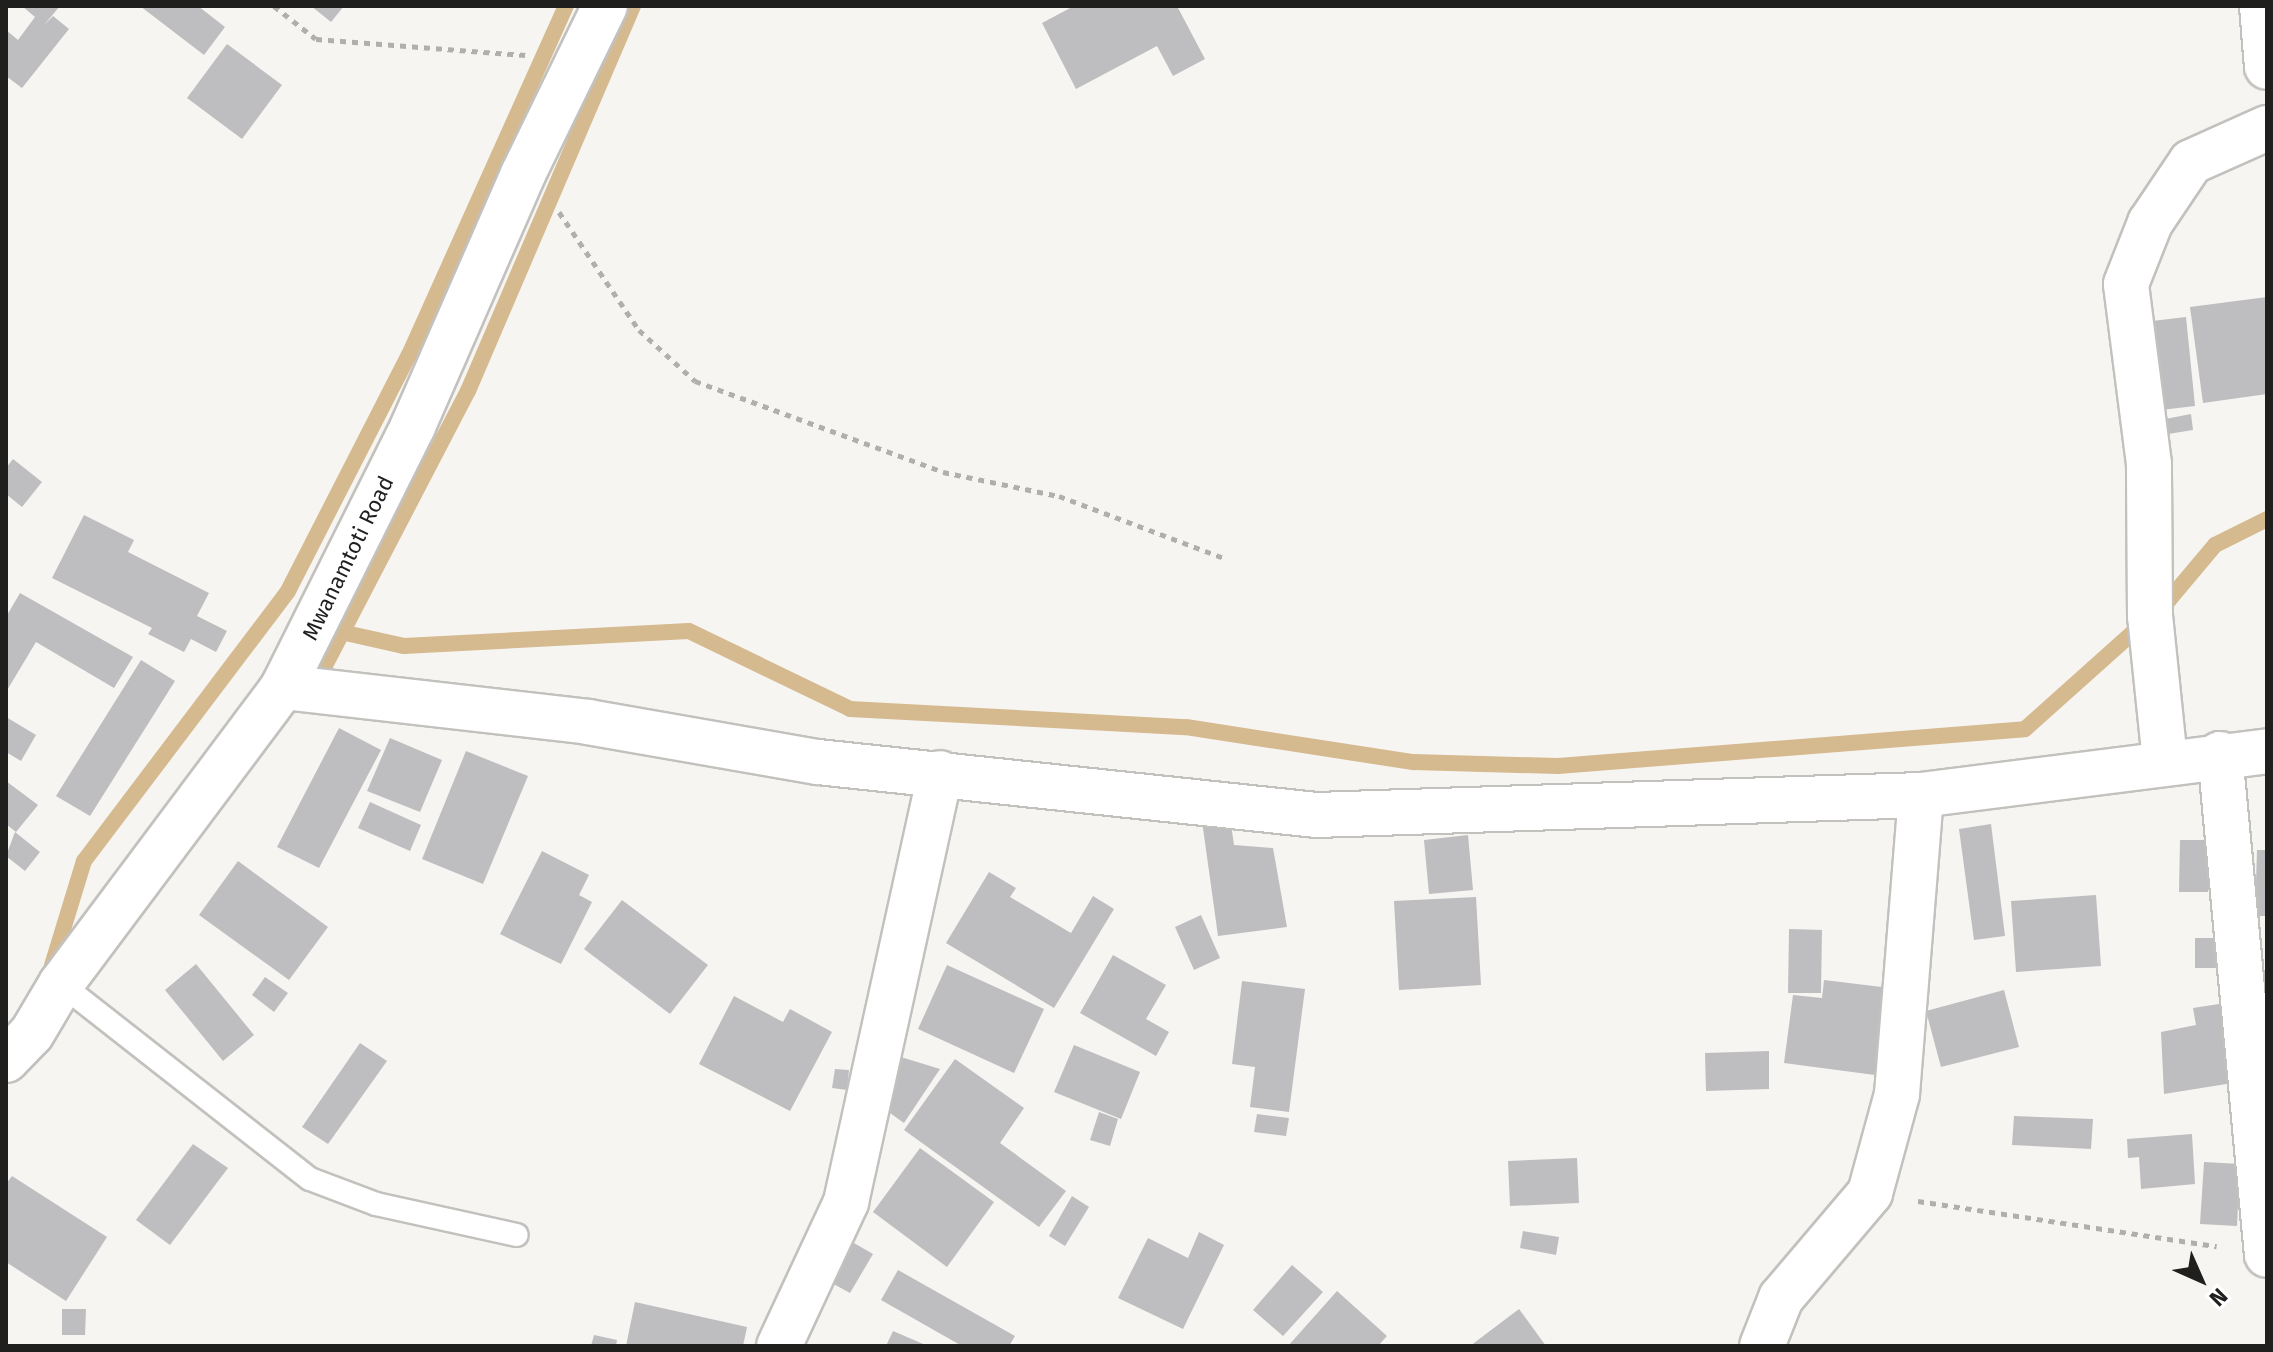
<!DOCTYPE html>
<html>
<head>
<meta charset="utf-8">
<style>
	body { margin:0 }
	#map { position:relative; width:2273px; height:1352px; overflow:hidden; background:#f7f5f2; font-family:"Fira Sans",sans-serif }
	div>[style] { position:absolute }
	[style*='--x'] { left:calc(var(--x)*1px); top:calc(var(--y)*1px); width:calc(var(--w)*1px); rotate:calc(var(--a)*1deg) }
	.stream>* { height:16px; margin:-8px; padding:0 8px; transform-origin:8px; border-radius:8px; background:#d5ba90 }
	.building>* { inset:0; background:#bebdc0 }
	.path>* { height:5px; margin-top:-2.5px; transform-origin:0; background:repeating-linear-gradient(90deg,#b0afac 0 6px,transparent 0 12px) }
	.roads { filter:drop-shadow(2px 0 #c3c1be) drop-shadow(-2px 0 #c3c1be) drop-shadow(0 2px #c3c1be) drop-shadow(0 -2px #c3c1be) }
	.service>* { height:22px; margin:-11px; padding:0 11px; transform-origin:11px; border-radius:11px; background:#fff }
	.minor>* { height:44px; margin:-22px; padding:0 22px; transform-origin:22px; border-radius:22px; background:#fff }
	span { translate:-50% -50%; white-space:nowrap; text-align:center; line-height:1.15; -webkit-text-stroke:7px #fff; paint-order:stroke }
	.street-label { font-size:22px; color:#1f1f1e }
	.frame { position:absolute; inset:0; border:8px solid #1f1f1e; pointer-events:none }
	.north { position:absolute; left:2161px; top:1240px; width:80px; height:80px; -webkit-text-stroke:6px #fff; paint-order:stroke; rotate:135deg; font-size:22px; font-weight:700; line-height:32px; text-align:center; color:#1f1f1e }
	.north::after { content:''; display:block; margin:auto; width:28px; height:36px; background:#1f1f1e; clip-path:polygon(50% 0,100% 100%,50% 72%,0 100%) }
</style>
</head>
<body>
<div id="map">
	<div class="stream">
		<i style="--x:341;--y:632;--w:65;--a:12.5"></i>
		<i style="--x:404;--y:646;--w:285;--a:-3"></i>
		<i style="--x:689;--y:631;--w:179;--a:25.8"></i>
		<i style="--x:850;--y:709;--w:336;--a:3.1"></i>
		<i style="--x:1186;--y:727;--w:230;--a:8.8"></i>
		<i style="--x:1413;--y:762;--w:145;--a:1.6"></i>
		<i style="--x:1558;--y:766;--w:468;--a:-4.5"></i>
		<i style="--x:2025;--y:729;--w:192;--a:-41.8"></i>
		<i style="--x:2168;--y:601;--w:73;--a:-50"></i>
		<i style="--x:2215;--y:545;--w:58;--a:-26.6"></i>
		<i style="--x:319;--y:677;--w:322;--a:-62.5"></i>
		<i style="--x:468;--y:391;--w:419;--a:-66.8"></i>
		<i style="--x:50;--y:972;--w:116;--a:-73"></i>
		<i style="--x:84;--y:861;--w:338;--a:-52.9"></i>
		<i style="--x:288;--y:591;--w:265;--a:-62.9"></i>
		<i style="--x:409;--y:355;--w:383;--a:-65.8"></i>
	</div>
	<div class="building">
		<i style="clip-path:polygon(22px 6px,60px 6px,44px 25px,53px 16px,69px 29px,22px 88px,6px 76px,6px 30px,18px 40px,35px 17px)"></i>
		<i style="clip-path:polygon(140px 6px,198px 6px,225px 27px,204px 55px)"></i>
		<i style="clip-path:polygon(311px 6px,344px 6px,331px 22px)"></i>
		<i style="clip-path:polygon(1074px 6px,1177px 6px,1205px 59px,1173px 76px,1157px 46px,1076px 89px,1042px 23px)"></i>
		<i style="clip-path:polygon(227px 44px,282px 85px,242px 139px,187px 98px)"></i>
		<i style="clip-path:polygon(2267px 297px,2267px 394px,2203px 403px,2190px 307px)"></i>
		<i style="clip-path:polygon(2186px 317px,2195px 406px,2161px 410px,2152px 321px)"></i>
		<i style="clip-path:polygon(2191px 414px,2193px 430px,2162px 435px,2160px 420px)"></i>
		<i style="clip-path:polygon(13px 459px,42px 482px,22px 507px,6px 494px,6px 468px)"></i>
		<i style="clip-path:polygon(84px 515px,134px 540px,128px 552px,209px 593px,197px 616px,227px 631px,216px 652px,191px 639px,184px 652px,148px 634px,152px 628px,52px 578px)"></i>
		<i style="clip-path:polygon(20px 593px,133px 657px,114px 688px,36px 642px,6px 692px,6px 617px)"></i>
		<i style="clip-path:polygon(141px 660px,175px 681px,90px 816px,56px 796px)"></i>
		<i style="clip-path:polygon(6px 717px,36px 735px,21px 761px,6px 752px)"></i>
		<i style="clip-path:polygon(339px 728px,381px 750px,319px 868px,277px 847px)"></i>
		<i style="clip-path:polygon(390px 738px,442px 760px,420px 812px,367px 791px)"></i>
		<i style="clip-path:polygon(466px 751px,528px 776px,483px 884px,422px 859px)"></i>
		<i style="clip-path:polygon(6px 781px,38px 805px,16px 832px,6px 824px)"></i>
		<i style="clip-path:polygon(370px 802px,421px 825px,410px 851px,358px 828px)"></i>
		<i style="clip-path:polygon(1230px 817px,1234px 845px,1273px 848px,1287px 927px,1218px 936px,1202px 821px)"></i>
		<i style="clip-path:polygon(1991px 824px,2005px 936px,1974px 940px,1959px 829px)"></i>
		<i style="clip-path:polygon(15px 832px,40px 852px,25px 871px,6px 856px)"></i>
		<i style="clip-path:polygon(1468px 835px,1473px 890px,1429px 894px,1424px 840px)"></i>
		<i style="clip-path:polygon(2180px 840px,2210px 840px,2208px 892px,2179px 892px)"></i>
		<i style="clip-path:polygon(2257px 850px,2267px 850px,2267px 916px,2255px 916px)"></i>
		<i style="clip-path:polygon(542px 851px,589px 875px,579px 895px,592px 902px,561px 964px,500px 934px)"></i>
		<i style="clip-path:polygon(238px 861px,328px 927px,289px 980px,199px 915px)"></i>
		<i style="clip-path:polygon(989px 872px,1016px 888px,1010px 897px,1071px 933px,1093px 896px,1114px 909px,1054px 1008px,946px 943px)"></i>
		<i style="clip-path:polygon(2096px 895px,2101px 966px,2016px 972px,2011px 901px)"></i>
		<i style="clip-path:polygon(1476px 897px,1481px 985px,1399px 990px,1394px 901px)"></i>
		<i style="clip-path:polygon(622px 900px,708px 965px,670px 1014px,584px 949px)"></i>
		<i style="clip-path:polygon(1201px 915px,1220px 958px,1194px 970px,1175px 927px)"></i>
		<i style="clip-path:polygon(1789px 929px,1822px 930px,1821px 993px,1788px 993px)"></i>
		<i style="clip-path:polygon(2195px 938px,2216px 938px,2216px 968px,2195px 968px)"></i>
		<i style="clip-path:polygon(1113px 955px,1166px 985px,1146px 1019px,1169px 1032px,1156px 1056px,1080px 1013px)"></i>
		<i style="clip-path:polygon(196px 964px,254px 1035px,223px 1061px,165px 990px)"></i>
		<i style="clip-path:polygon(947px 965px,1044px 1009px,1014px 1073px,918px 1029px)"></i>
		<i style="clip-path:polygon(265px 977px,288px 993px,274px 1012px,252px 995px)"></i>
		<i style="clip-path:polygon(1824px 980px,1890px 988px,1890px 1077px,1784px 1063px,1793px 995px,1822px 998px)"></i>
		<i style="clip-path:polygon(1242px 981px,1305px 989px,1289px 1112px,1250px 1107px,1255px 1067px,1232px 1064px)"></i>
		<i style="clip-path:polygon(2004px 990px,2019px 1047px,1941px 1067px,1926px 1011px)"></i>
		<i style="clip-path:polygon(734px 996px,783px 1022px,790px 1009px,832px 1032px,790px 1111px,699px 1064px)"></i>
		<i style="clip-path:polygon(2232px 1002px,2245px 1081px,2164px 1094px,2161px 1032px,2196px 1025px,2193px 1008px)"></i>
		<i style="clip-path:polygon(360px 1043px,387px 1061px,328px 1144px,302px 1127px)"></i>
		<i style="clip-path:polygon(1074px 1045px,1140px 1072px,1121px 1119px,1054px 1092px)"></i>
		<i style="clip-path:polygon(1769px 1051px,1769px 1089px,1706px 1091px,1705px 1053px)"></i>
		<i style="clip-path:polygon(891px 1054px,940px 1069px,904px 1123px,876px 1103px)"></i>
		<i style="clip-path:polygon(955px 1059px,1024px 1108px,1000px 1143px,1066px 1191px,1039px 1227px,904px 1130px)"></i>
		<i style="clip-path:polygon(835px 1069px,849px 1070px,847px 1090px,832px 1088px)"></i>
		<i style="clip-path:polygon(1099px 1112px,1118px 1119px,1110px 1146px,1090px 1140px)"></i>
		<i style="clip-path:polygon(1257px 1114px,1289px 1118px,1286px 1136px,1254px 1132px)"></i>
		<i style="clip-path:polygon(2014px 1116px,2093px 1119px,2091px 1149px,2012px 1145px)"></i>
		<i style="clip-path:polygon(2192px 1134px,2195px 1184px,2141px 1189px,2139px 1157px,2128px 1158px,2127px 1139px)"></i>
		<i style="clip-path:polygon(193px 1144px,228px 1168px,170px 1245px,136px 1220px)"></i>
		<i style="clip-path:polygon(920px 1148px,994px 1202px,947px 1267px,873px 1212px)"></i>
		<i style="clip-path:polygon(1577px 1158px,1579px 1203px,1510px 1206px,1508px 1161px)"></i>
		<i style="clip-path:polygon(2204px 1162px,2240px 1164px,2237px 1226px,2200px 1224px)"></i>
		<i style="clip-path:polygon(12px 1176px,107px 1237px,66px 1301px,6px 1262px,6px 1184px)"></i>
		<i style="clip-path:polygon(1072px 1196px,1089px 1207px,1065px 1246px,1049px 1236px)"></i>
		<i style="clip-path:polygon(1523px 1231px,1559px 1237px,1556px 1255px,1520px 1248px)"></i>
		<i style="clip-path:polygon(1199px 1232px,1224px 1245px,1183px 1329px,1118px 1298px,1148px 1238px,1188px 1258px)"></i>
		<i style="clip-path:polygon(840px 1235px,873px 1254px,850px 1293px,817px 1275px)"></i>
		<i style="clip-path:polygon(1292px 1265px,1323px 1292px,1283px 1336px,1253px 1310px)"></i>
		<i style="clip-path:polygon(898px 1270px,1015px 1336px,1009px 1346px,962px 1346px,881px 1300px)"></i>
		<i style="clip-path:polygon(1337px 1291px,1387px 1336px,1378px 1346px,1288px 1346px)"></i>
		<i style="clip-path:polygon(635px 1302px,747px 1327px,743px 1346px,626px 1346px)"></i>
		<i style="clip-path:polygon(62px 1309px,86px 1309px,85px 1335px,62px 1335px)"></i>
		<i style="clip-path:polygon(1519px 1309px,1546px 1346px,1470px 1346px)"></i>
		<i style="clip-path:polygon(893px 1331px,928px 1346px,886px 1346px)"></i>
		<i style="clip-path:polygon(594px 1335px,617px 1340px,616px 1346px,591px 1346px)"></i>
	</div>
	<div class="path">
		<i style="--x:274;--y:6;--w:53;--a:38.2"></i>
		<i style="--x:316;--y:39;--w:210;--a:4.4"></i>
		<i style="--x:559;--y:212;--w:143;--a:55.9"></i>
		<i style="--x:639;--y:330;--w:76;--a:42.3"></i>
		<i style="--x:695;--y:381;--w:264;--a:20.1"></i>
		<i style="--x:943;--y:472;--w:118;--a:11.7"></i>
		<i style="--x:1059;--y:496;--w:179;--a:20.6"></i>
		<i style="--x:1918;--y:1201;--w:302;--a:8.6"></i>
	</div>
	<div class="roads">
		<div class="service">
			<i style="--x:61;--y:984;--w:316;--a:38.1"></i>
			<i style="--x:310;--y:1179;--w:71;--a:20.7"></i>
			<i style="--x:376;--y:1204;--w:144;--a:12.4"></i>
		</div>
		<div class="minor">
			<i style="--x:2262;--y:6;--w:61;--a:85.3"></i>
			<i style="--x:283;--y:687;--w:307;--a:6.5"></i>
			<i style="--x:588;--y:722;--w:233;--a:9.9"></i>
			<i style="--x:818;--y:762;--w:501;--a:6.07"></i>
			<i style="--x:1316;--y:815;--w:605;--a:-1.89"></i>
			<i style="--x:1921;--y:795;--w:349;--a:-7.2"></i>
			<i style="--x:2220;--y:754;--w:503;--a:84.64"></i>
			<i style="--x:2165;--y:761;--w:146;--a:-95.9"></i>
			<i style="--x:2150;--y:616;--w:152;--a:-90.4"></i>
			<i style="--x:2149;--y:464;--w:181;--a:-97.3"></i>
			<i style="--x:2126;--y:284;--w:66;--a:-68.5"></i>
			<i style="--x:2150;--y:223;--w:73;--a:-56.1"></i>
			<i style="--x:2191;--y:162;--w:83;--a:-24.1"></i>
			<i style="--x:6;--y:1060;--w:37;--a:-46"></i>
			<i style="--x:32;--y:1033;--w:57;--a:-59.4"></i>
			<i style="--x:61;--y:984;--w:371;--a:-53.2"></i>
			<i style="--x:283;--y:687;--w:292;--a:-63.5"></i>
			<i style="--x:413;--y:426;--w:275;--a:-66.4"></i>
			<i style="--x:523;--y:174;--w:187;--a:-64"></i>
			<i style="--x:779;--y:1346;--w:159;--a:-65"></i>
			<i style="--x:846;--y:1202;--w:439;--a:-77.6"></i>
			<i style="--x:1762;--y:1346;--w:52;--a:-68.4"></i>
			<i style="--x:1781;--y:1298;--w:138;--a:-49.7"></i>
			<i style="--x:1870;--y:1193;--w:103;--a:-74.7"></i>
			<i style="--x:1897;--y:1094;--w:300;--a:-85.4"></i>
		</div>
	</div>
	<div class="street-label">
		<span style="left:348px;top:558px;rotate:-64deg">Mwanamtoti Road</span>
	</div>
	<div class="frame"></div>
	<div class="north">N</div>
</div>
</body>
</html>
